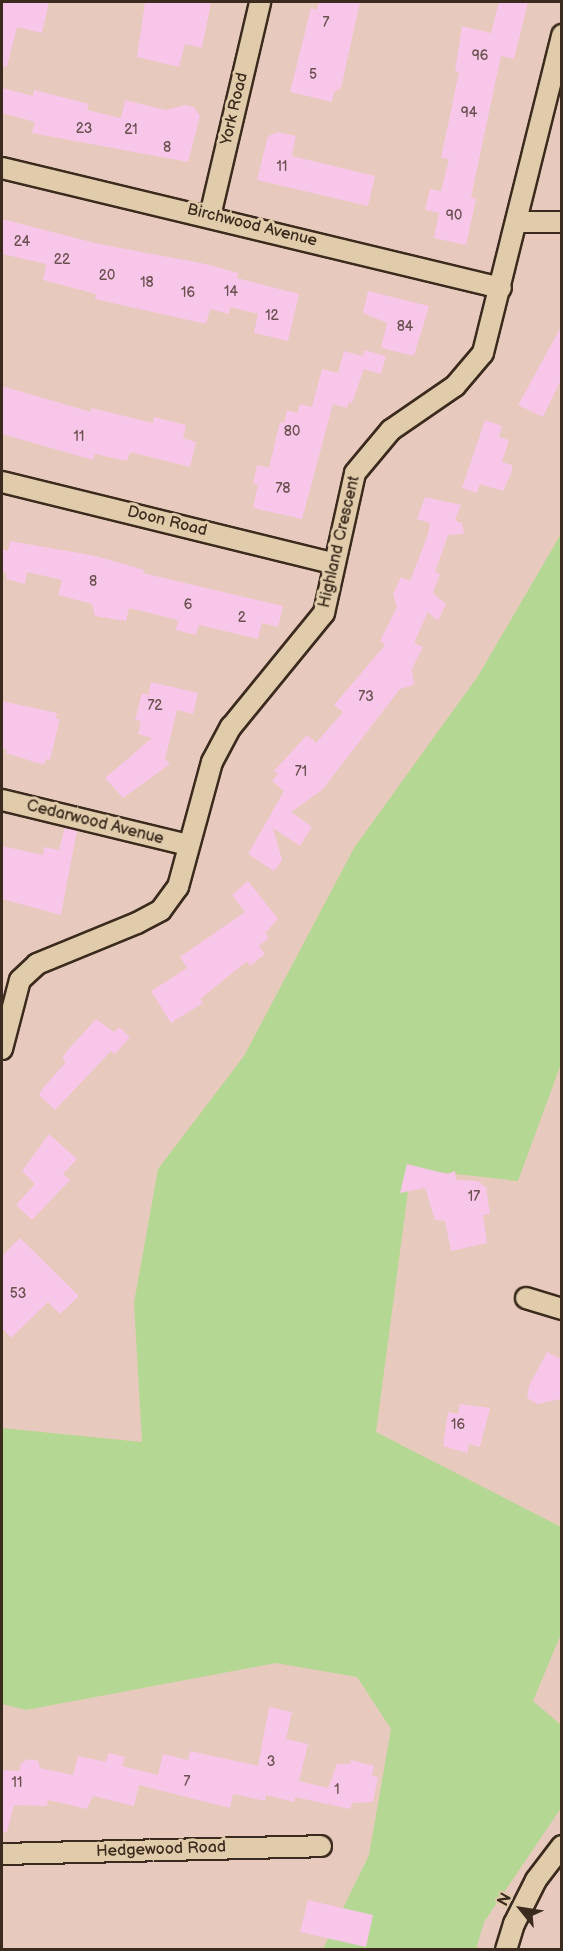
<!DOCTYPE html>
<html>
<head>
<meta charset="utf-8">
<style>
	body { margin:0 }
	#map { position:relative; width:563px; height:1951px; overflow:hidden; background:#e7cabd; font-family:"Balsamiq Sans",sans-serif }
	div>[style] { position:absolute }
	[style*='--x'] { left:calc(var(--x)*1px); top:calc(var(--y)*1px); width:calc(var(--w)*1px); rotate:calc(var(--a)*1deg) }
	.green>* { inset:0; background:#b4d893 }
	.building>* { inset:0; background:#f7c6e8 }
	.roads { filter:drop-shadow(2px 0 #3b2a1e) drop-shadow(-2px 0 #3b2a1e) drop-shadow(0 2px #3b2a1e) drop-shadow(0 -2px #3b2a1e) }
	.street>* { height:20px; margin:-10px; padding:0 10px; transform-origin:10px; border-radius:10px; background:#e0cbaa }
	span { translate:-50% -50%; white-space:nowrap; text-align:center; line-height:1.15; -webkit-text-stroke:6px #e0cbaa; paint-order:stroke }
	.number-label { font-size:14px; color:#6a5150 }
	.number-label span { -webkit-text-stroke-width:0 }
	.street-label { font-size:16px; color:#3b2a1e }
	.frame { position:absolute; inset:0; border:3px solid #3b2a1e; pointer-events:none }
	.north { position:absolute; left:491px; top:1879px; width:60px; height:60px; -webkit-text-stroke:4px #e0cbaa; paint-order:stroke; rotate:300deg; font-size:16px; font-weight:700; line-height:24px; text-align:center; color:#3b2a1e }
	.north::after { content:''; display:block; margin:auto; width:21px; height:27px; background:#3b2a1e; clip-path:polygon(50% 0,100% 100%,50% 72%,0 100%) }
</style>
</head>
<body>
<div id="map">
	<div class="green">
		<i style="clip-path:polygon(561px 534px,561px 1064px,518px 1181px,411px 1169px,376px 1432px,561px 1527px,561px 1634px,533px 1701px,561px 1725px,561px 1808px,484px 1922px,476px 1949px,323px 1949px,369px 1855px,391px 1729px,357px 1677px,276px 1663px,26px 1710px,2px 1704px,2px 1428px,142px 1442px,134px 1303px,158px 1169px,244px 1056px,354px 848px,478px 676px)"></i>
	</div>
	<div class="building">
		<i style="clip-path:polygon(2px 2px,49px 2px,42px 33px,17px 27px,7px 67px,2px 66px)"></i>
		<i style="clip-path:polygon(145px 2px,211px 2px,202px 48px,185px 44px,179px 67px,137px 57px)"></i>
		<i style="clip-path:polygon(319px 2px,360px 2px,341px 88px,334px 92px,332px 102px,290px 92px,311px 8px,317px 10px)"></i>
		<i style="clip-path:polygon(499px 2px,528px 2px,514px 59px,501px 56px,471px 197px,476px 199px,466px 245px,434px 238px,439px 213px,425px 210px,430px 189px,441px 191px,449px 159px,441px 158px,459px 72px,455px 71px,462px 26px,491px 33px)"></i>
		<i style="clip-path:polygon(2px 88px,33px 96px,34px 90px,89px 104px,87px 110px,121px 118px,125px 100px,166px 110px,185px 105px,194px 107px,200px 116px,188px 162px,177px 160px,32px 133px,35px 122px,2px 113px)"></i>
		<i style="clip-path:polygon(278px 132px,296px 136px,292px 156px,375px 176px,368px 206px,257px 180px,268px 136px)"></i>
		<i style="clip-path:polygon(2px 219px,99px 244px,206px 264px,238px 273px,237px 278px,299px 294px,288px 341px,254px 333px,258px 314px,230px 307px,229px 314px,210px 309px,206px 324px,95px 299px,96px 294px,43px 280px,46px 264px,2px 254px)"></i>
		<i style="clip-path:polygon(368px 291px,429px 306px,414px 356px,381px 348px,387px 323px,363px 313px)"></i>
		<i style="clip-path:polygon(561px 327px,561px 380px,543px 417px,518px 405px)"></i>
		<i style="clip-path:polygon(364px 350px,386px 356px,381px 374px,364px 369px,352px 403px,349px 402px,347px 408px,333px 404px,302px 519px,253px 508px,258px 485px,253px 484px,257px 465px,269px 468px,280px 422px,284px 423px,287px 410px,297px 413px,300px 404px,312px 407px,322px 369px,338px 373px,344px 351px,363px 356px)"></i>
		<i style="clip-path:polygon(2px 386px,91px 412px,91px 408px,100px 410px,153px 423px,154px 417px,186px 425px,183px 438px,196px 442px,190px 467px,130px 452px,127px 461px,95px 454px,93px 460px,2px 434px)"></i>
		<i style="clip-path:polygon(485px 420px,502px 426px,499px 437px,509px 440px,502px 462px,512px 465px,512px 471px,503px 491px,480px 484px,477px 493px,462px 488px)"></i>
		<i style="clip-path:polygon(425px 497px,461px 505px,455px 520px,462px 523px,464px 534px,448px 535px,435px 572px,440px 574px,433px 593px,446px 604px,438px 621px,428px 612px,414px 643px,423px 647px,412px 669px,414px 685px,400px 689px,322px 790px,291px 812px,312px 827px,300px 846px,273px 828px,282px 860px,274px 871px,248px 854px,284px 791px,272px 781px,278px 774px,274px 771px,307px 735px,316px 743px,343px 712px,334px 705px,385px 645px,380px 641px,397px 607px,393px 594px,401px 577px,410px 581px,428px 534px,430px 523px,417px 519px)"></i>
		<i style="clip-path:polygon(10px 541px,96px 556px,144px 570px,143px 573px,283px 606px,278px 627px,262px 623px,258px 639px,199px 625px,196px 635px,176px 630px,178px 620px,129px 608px,126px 621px,95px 616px,92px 604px,58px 595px,62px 580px,27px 572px,25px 584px,6px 579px,7px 573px,2px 572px,2px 549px,8px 551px)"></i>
		<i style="clip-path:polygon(151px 682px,198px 693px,193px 714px,177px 710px,165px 759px,170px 764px,123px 798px,105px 778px,152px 738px,138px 734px,141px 721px,135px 720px,142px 693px,148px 695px)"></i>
		<i style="clip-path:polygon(2px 701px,57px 713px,56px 719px,60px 719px,50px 760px,46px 759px,44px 765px,6px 753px,7px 750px,2px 748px)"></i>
		<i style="clip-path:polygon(65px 828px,77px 830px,61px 915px,2px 899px,2px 846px,43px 855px,44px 847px,59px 850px)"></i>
		<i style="clip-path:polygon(248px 881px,278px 919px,265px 933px,269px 938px,259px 946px,265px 954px,250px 966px,247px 961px,200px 999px,203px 1003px,171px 1023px,151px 991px,187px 968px,180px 957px,245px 912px,232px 895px)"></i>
		<i style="clip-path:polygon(96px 1019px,114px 1032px,119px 1027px,130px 1037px,115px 1054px,111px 1051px,55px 1110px,39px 1095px,43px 1088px,66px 1062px,62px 1058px,67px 1051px)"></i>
		<i style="clip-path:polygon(49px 1134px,77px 1159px,63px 1174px,70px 1180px,32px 1220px,16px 1205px,35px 1184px,22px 1171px)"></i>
		<i style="clip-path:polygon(407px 1164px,447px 1174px,455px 1171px,456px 1180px,477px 1181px,486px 1187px,490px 1214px,483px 1215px,487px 1243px,451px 1251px,445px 1221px,435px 1220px,425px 1188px,400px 1193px)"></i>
		<i style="clip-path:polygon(20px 1238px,79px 1296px,60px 1314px,48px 1302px,11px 1338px,2px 1328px,2px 1256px)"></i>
		<i style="clip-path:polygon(547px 1352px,561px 1359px,561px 1399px,537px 1404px,527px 1398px,529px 1386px)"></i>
		<i style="clip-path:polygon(460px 1404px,490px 1408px,480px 1447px,469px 1444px,467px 1453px,443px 1446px,448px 1412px,458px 1414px)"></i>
		<i style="clip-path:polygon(269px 1707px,292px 1712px,286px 1739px,308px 1744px,299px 1781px,328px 1788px,337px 1764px,350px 1764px,351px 1760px,374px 1766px,372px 1776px,378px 1777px,373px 1802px,352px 1803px,350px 1809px,295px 1797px,294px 1802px,266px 1795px,265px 1801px,233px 1794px,230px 1808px,139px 1785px,134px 1806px,93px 1796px,87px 1809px,48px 1800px,47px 1806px,14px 1805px,7px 1832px,2px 1832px,2px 1770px,19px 1771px,21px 1763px,28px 1759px,38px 1761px,40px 1768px,73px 1775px,78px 1756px,106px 1762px,108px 1753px,125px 1757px,122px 1766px,158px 1775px,163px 1754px,188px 1760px,190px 1751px,258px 1766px)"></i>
		<i style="clip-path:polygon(308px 1900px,373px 1915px,366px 1947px,300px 1932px)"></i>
	</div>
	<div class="roads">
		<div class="street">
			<i style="--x:2;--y:168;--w:513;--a:13.52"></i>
			<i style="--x:210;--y:216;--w:220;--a:-76.8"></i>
			<i style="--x:517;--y:222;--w:45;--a:0"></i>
			<i style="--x:2;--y:482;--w:341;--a:13.8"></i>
			<i style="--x:2;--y:800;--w:191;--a:13.6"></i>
			<i style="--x:2;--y:1049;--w:71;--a:-75.4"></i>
			<i style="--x:20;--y:980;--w:23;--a:-43"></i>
			<i style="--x:37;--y:964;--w:108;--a:-22.3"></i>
			<i style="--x:137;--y:923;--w:27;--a:-28"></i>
			<i style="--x:161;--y:910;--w:29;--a:-54"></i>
			<i style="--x:178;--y:887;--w:130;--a:-74.8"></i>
			<i style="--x:212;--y:762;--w:40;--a:-62"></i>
			<i style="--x:231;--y:727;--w:147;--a:-50.8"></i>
			<i style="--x:324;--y:613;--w:143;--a:-77.5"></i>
			<i style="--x:355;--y:473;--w:56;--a:-50.1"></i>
			<i style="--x:391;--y:430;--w:78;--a:-34.5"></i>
			<i style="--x:455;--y:386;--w:43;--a:-49.7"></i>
			<i style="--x:483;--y:353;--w:328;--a:-76"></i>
			<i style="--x:526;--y:1298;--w:38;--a:17"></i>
			<i style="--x:2;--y:1854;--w:319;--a:-1.4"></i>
			<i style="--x:506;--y:1950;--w:27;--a:-73"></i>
			<i style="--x:514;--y:1924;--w:49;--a:-63.4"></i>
			<i style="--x:536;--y:1880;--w:43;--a:-52.6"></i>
		</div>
	</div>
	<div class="number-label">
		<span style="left:326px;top:23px">7</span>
		<span style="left:480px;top:56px">96</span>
		<span style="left:313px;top:75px">5</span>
		<span style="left:469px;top:113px">94</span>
		<span style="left:84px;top:129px">23</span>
		<span style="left:131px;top:130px">21</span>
		<span style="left:167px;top:148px">8</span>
		<span style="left:282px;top:167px">11</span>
		<span style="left:454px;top:216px">90</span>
		<span style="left:22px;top:242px">24</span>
		<span style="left:62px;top:260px">22</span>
		<span style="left:107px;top:276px">20</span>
		<span style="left:147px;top:283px">18</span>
		<span style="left:231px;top:292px">14</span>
		<span style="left:188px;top:293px">16</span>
		<span style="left:272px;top:316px">12</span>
		<span style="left:405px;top:327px">84</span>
		<span style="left:292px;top:432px">80</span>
		<span style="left:79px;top:437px">11</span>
		<span style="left:283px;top:489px">78</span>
		<span style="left:93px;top:582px">8</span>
		<span style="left:188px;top:605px">6</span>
		<span style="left:242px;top:618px">2</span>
		<span style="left:366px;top:697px">73</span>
		<span style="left:155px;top:706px">72</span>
		<span style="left:301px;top:772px">71</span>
		<span style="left:474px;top:1197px">17</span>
		<span style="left:18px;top:1294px">53</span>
		<span style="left:458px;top:1425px">16</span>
		<span style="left:271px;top:1762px">3</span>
		<span style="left:187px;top:1782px">7</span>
		<span style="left:17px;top:1783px">11</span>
		<span style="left:337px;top:1790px">1</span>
	</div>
	<div class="street-label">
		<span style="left:235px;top:109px;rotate:-77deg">York Road</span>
		<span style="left:252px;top:226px;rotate:14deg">Birchwood Avenue</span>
		<span style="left:167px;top:522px;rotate:14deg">Doon Road</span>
		<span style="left:340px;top:542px;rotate:-77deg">Highland Crescent</span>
		<span style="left:95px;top:823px;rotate:14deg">Cedarwood Avenue</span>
		<span style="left:161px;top:1850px;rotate:-2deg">Hedgewood Road</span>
	</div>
	<div class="frame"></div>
	<div class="north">N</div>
</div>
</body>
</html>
